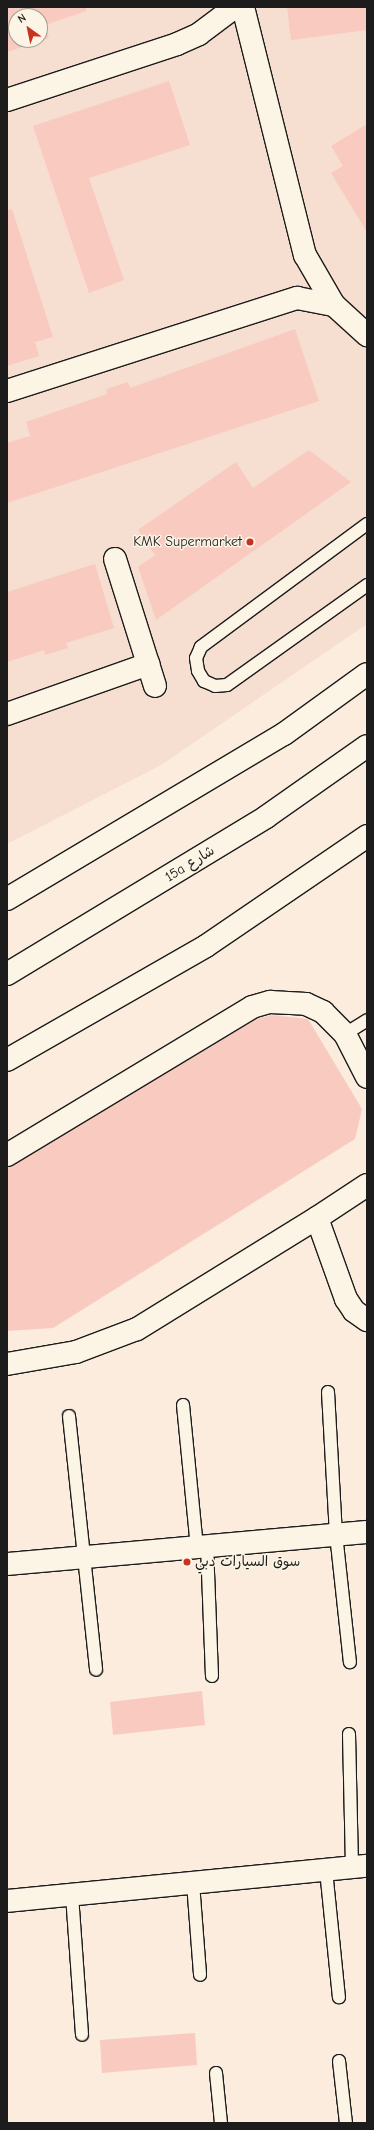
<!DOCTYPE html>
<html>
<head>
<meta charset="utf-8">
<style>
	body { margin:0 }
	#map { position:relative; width:374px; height:2130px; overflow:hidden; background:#fbecdd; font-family:"Comic Neue","Playpen Sans Arabic",sans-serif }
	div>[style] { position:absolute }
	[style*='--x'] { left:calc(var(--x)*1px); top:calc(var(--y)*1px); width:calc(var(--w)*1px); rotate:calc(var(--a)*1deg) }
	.built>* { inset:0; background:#f6ded0 }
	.building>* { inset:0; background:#f9cabf }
	.roads { filter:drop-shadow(1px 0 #1c1c1c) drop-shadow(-1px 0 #1c1c1c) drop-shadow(0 1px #1c1c1c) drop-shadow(0 -1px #1c1c1c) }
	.lane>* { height:12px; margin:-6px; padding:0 6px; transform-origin:6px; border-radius:6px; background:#fcf5e5 }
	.street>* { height:22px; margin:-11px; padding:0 11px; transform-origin:11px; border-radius:11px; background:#fcf5e5 }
	.secondary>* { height:22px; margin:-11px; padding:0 11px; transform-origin:11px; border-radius:11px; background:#fcf5e5 }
	.dots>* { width:11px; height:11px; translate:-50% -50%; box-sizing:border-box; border:2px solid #fcf5e5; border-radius:50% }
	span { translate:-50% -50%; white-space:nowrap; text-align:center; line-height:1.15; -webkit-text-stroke:3px #fcf5e5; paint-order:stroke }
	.poi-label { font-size:14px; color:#1c1c1c }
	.right { translate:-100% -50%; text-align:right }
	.left { translate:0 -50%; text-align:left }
	.street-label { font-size:14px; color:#1c1c1c }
	.frame { position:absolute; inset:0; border:8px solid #1c1c1c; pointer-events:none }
	.north { position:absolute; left:8px; top:8px; width:40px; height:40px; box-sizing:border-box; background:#fcf5e5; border:1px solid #a29e95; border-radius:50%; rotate:327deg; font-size:11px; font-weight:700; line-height:16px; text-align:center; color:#1c1c1c }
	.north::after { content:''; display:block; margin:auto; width:14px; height:18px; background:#c8321e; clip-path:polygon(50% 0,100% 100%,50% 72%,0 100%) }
</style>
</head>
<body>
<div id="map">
	<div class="built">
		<i style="clip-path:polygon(evenodd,7px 7px,367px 7px,367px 624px,161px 765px,7px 844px,7px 7px,16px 16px,40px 16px,40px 40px,16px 40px,16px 16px)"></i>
	</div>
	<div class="building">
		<i style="clip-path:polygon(evenodd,7px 7px,86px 7px,86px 11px,45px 25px,49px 38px,7px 52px,7px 7px,16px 16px,40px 16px,40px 40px,16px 40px,16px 16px)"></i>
		<i style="clip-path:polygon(287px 7px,367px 7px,367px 30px,291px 40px)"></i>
		<i style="clip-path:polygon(169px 81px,190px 145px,89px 178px,124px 280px,89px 293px,33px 126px)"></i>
		<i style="clip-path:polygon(367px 124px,367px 232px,331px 173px,343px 166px,331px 146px)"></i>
		<i style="clip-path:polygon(12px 209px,53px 337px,35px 342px,39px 356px,7px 366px,7px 210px)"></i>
		<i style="clip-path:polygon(295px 329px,319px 401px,7px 503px,7px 443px,30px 436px,26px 422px,107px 394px,106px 389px,128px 382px,130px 388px)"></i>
		<i style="clip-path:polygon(309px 450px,351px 482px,156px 620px,138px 567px,155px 555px,138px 530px,236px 462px,253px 488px)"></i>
		<i style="clip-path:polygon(95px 564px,114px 628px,66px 643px,68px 648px,45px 655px,44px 650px,7px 662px,7px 592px)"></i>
		<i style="clip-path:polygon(271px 1015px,308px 1019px,362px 1109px,355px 1139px,53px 1328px,7px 1331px,7px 1167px,257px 1019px)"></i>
		<i style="clip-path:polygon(202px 1691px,205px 1725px,113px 1735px,110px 1702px)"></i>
		<i style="clip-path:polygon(195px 2033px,197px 2065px,102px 2073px,100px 2040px)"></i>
	</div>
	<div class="roads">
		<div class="lane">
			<i style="--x:367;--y:524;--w:207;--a:143.5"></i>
			<i style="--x:201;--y:647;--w:12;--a:114"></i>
			<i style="--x:196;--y:658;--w:13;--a:81"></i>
			<i style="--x:198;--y:671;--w:12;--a:59"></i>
			<i style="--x:204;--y:681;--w:12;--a:24"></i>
			<i style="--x:215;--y:686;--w:12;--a:-5"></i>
			<i style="--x:227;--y:685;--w:172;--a:-35.5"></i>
			<i style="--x:345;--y:1034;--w:26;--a:-32"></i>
			<i style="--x:328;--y:1392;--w:142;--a:86.8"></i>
			<i style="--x:336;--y:1534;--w:129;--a:83.8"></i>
			<i style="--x:183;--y:1405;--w:143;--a:84.4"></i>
			<i style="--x:69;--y:1416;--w:255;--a:83.9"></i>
			<i style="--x:207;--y:1546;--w:130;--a:87.8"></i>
			<i style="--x:349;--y:1734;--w:134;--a:88.7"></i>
			<i style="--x:326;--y:1870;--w:128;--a:84.2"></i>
			<i style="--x:193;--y:1883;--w:92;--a:85.6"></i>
			<i style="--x:72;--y:1895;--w:140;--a:85.9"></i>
			<i style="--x:339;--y:2061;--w:62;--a:83.6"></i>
			<i style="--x:216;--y:2073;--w:50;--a:84.3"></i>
		</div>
		<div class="street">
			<i style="--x:243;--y:7;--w:256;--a:76"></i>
			<i style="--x:305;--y:255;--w:58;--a:59.9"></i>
			<i style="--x:334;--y:305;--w:45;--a:42.3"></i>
			<i style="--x:7;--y:100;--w:179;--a:-18.2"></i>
			<i style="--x:177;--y:44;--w:24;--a:-24"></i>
			<i style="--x:199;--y:34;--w:45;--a:-36.9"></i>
			<i style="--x:7;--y:391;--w:305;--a:-17.8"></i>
			<i style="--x:297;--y:298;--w:38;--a:11"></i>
			<i style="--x:115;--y:559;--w:133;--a:72.5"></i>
			<i style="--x:7;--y:714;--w:150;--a:-19.5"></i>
			<i style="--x:7;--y:1060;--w:229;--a:-29.8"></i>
			<i style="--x:206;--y:946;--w:195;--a:-34.3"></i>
			<i style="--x:7;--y:1155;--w:286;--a:-31.1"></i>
			<i style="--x:252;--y:1007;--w:19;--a:-16"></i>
			<i style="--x:270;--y:1002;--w:36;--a:3"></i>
			<i style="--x:306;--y:1004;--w:19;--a:25"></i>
			<i style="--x:323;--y:1012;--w:31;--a:45"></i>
			<i style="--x:345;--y:1034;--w:48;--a:62.9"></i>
			<i style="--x:367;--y:1185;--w:60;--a:146.6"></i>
			<i style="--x:317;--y:1218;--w:86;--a:70.3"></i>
			<i style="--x:346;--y:1299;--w:14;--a:56"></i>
			<i style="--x:354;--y:1311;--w:16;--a:35"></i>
			<i style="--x:7;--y:1364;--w:70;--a:-9.9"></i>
			<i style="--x:76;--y:1352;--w:65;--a:-20.7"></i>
			<i style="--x:137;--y:1329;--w:211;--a:-31.7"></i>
			<i style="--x:7;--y:1564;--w:361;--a:-5.1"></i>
			<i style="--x:7;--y:1901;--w:362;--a:-5.6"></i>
		</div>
		<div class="secondary">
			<i style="--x:7;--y:899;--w:322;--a:-30.8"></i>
			<i style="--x:284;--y:734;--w:102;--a:-35.9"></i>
			<i style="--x:7;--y:974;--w:303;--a:-31.2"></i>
			<i style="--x:266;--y:817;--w:123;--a:-35.1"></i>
		</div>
	</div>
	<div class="dots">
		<i style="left:250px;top:542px;background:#c8321e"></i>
		<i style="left:187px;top:1562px;background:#c8321e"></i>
	</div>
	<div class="poi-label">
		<span class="right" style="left:242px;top:542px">KMK Supermarket</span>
		<span class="left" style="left:195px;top:1562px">سوق السيارات دبي</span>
	</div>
	<div class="street-label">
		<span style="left:190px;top:864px;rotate:-32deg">15a شارع</span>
	</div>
	<div class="frame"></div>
	<div class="north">N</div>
</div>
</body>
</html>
